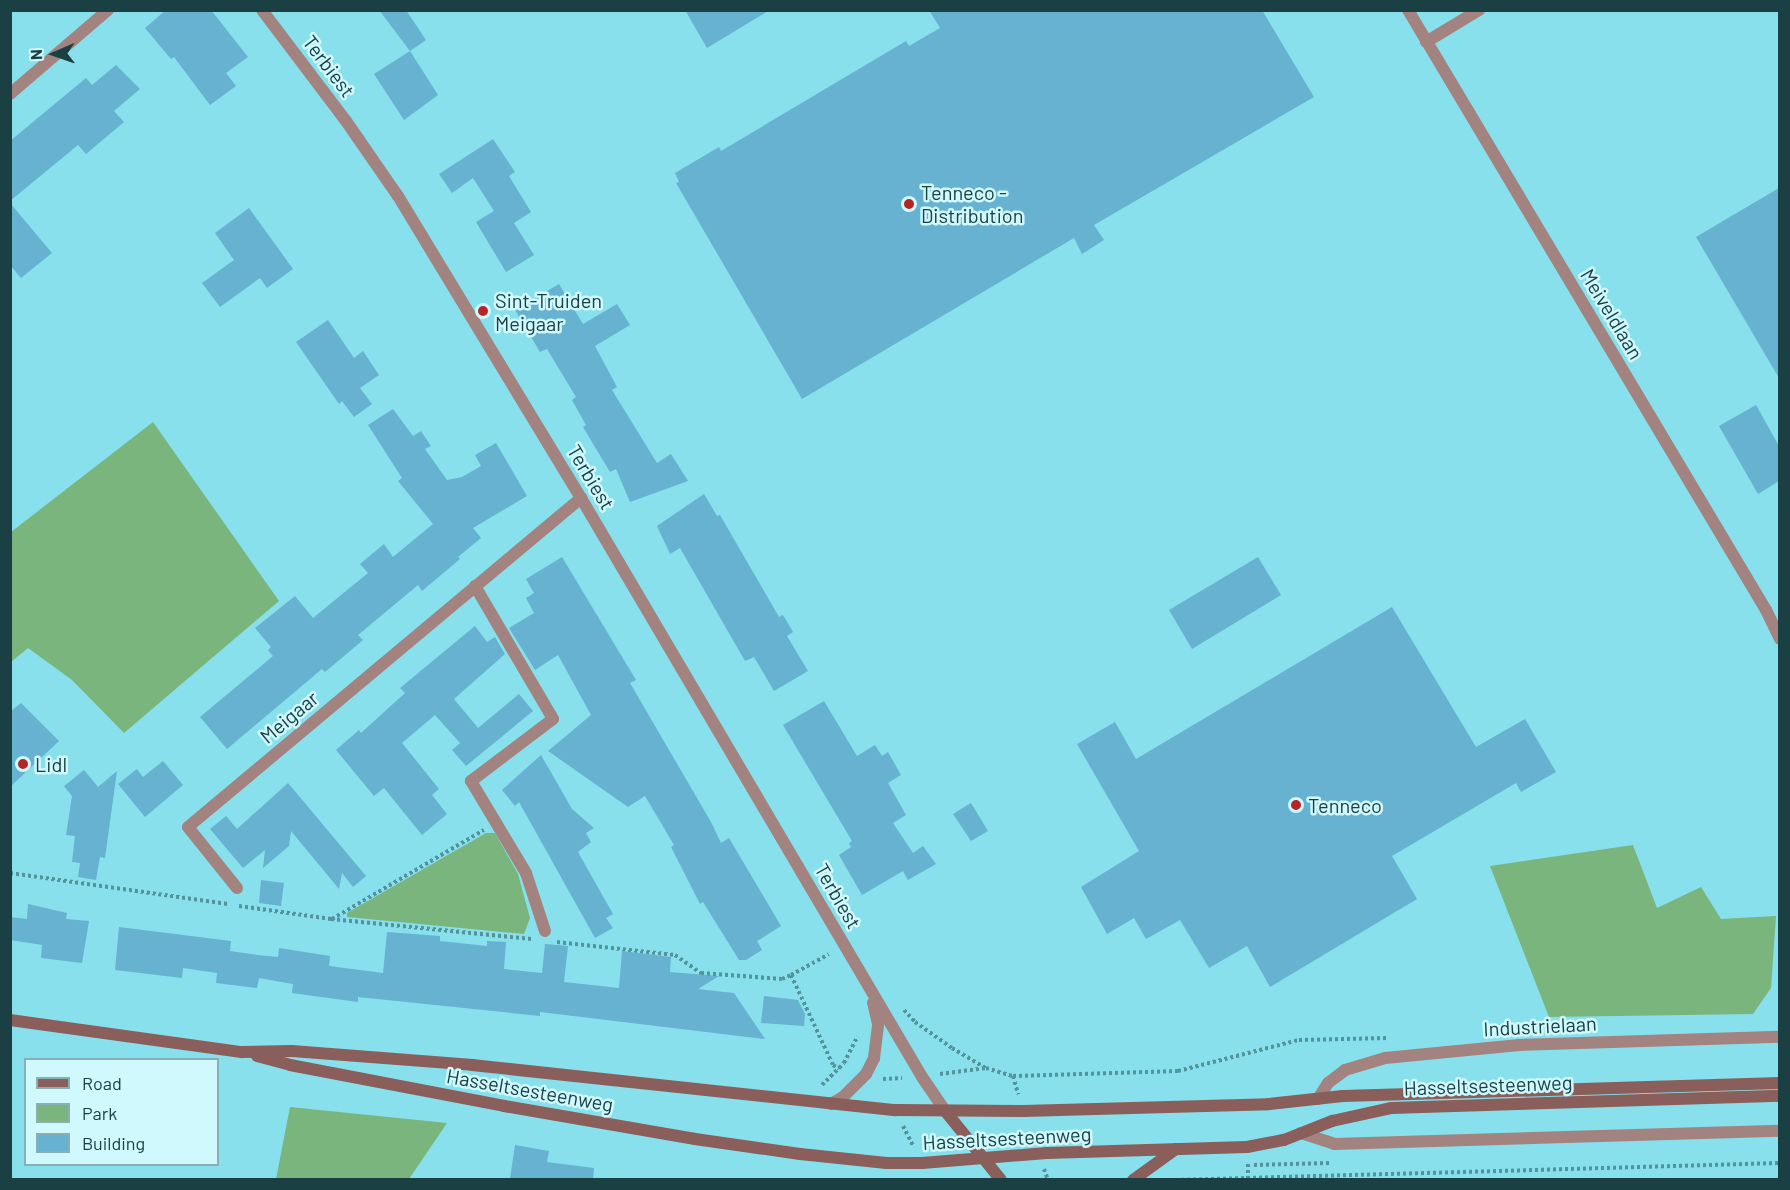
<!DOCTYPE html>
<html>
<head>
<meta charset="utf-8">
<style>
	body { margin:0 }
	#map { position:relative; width:1790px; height:1190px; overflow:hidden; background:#87e0eb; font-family:Barlow,sans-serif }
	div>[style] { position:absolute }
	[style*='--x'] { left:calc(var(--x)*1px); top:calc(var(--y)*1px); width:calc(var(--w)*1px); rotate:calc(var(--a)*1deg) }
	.green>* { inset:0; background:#7ab57d }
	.building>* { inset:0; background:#66b2d0 }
	.path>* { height:4px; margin-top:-2px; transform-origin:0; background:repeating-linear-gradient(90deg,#53939b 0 3px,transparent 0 6px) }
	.lane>* { height:12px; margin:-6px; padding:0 6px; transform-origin:6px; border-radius:6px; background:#a28380 }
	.street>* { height:12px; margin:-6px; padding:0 6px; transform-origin:6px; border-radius:6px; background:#a28380 }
	.secondary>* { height:12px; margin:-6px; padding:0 6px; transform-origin:6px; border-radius:6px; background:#8a5e5a }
	.dots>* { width:16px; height:16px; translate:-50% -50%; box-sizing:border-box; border:3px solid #d0f9fe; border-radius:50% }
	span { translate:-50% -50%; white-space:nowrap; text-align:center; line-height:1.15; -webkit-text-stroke:5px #d0f9fe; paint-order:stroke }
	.street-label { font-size:20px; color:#1a4044 }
	.poi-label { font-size:20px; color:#1a4044 }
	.left { translate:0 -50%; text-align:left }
	.frame { position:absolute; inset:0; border:12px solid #1a4044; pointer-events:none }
	.legend { position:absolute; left:24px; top:1058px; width:195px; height:108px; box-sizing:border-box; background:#d0f9fe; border:2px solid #87afb4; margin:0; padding:8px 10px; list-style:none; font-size:18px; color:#1a4044 }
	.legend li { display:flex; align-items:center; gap:12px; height:30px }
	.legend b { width:30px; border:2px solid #87afb4 }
	.north { position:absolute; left:24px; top:24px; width:60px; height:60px; -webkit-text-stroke:4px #d0f9fe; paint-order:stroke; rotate:268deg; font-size:16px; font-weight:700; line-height:24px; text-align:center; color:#1a4044 }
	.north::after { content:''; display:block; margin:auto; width:21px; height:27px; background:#1a4044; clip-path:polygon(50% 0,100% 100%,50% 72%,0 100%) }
</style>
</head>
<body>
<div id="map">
	<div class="green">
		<i style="clip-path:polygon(153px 422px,279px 601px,124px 733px,72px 680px,28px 648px,11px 662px,11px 532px)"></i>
		<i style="clip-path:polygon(486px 833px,495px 833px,518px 874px,530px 918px,524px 934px,347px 917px,347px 913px)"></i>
		<i style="clip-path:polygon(1633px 845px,1657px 908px,1701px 887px,1721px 919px,1776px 916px,1771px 988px,1753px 1014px,1549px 1017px,1490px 866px)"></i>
		<i style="clip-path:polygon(290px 1107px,447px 1123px,409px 1179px,276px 1179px)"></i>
	</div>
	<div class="building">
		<i style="clip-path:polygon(166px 10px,211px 10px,248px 57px,226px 73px,236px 86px,210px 105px,174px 57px,171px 59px,145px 28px)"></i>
		<i style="clip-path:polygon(379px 10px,406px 10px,426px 40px,410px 51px)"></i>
		<i style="clip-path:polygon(685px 10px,770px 10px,707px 48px)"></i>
		<i style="clip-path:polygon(929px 10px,1262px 10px,1314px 97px,1094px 225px,1104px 240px,1082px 254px,1074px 238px,802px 399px,676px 183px,679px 182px,675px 173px,719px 147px,721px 151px,906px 41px,909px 46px,940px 28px)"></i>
		<i style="clip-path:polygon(410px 51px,438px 95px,404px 120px,374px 74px)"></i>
		<i style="clip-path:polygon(116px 65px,140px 89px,114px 111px,124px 122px,86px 154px,78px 145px,10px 201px,10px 141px,86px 78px,92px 85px)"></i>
		<i style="clip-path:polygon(493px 139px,515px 172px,509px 176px,531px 212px,514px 223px,534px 255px,506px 272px,476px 222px,494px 211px,473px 178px,452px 193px,439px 174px)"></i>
		<i style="clip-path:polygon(1779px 188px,1779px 378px,1696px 237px)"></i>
		<i style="clip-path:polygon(10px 203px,52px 253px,21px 278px,10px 265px)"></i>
		<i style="clip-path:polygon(249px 208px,293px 269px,267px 288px,260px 278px,220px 307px,202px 283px,234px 260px,215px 233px)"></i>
		<i style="clip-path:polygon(559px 284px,583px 324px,617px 304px,630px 325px,595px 346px,617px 387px,612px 390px,657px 463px,671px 454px,688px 481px,630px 502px,616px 469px,610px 472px,583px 427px,586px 425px,572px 400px,576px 397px,547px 349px,540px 352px,515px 310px)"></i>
		<i style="clip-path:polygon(328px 320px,354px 358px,363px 351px,379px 375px,360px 388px,372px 404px,354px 417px,342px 401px,339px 404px,296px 342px)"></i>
		<i style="clip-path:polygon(1756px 405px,1779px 446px,1779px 481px,1758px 494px,1719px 426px)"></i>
		<i style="clip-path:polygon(393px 409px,413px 436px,421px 431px,431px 446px,425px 449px,447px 480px,462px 477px,481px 466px,475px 455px,496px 443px,527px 496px,473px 528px,481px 538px,458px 557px,460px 559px,422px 591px,418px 585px,358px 635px,363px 640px,325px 672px,322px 669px,227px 749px,200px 717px,273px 656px,268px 650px,271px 647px,255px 628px,295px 596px,313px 618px,368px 573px,360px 564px,384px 544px,393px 557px,433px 524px,398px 481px,402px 478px,368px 425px)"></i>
		<i style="clip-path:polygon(704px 494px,717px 516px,720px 515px,779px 617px,783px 615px,793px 632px,787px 636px,808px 671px,774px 691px,754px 657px,745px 661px,680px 548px,670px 554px,657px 526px)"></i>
		<i style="clip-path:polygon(562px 557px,636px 680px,630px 683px,711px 822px,721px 843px,729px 838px,781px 926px,757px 941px,762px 950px,746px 960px,739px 960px,703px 902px,700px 904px,671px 847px,674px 845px,645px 796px,628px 807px,548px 751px,591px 715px,558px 655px,535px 670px,509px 628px,534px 613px,526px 598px,534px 593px,526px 579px)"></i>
		<i style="clip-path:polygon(1258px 557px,1281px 595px,1192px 649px,1169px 610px)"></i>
		<i style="clip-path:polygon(1392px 607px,1476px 747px,1525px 719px,1556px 772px,1521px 792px,1516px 783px,1392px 856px,1417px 899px,1270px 987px,1247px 946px,1209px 968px,1180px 920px,1146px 939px,1134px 918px,1107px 934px,1081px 887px,1139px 851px,1077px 744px,1115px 722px,1136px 759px)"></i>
		<i style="clip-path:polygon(475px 626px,487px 642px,495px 637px,505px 654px,454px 699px,478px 728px,519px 694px,533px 711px,466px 766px,452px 750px,460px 743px,435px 715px,402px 743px,439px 789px,432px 795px,447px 814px,422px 835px,384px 788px,374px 796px,336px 750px,359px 730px,361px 733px,405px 693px,400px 688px)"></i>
		<i style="clip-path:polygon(824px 701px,857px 756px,875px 745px,882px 756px,888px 752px,901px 775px,888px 783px,906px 815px,893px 823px,913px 853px,923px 846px,936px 864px,908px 880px,903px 871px,862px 895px,839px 855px,851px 847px,849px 843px,852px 841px,783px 725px)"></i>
		<i style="clip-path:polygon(21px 703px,59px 741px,10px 787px,10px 712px)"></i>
		<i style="clip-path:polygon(541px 755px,572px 809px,594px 828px,586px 833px,591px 842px,578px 852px,613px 914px,606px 918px,613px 928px,595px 938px,519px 802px,515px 806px,502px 790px)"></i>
		<i style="clip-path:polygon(163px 761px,183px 785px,145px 817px,118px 784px,137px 769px,143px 777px)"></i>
		<i style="clip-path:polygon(84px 770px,98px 787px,117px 771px,105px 858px,100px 857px,96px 880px,78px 877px,80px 863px,72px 862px,75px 836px,66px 835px,72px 796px,64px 786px)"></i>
		<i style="clip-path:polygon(288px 783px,366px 876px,353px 887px,342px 873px,339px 889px,291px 831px,289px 846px,263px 868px,265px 850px,243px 868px,210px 829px,226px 816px,237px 829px)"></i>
		<i style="clip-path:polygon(971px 803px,988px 831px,971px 841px,953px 814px)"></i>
		<i style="clip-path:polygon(261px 880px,284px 883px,281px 906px,259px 903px)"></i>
		<i style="clip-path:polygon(28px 904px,67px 913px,66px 919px,89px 921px,82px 963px,41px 958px,42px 945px,10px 940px,10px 917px,27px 919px)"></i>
		<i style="clip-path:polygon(119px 927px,231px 941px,230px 951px,258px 955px,278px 957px,279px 948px,330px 956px,329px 966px,383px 973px,387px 932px,440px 936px,440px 941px,487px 946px,487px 941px,506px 942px,504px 969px,542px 973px,545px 944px,568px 946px,564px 982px,619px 988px,622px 951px,671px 957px,670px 972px,719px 976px,698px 989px,734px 993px,765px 1039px,540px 1012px,540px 1016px,358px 997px,358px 1002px,292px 993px,293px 984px,259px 978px,257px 988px,216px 983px,217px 973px,183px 968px,182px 978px,115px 970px)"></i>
		<i style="clip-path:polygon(764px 996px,798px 1000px,805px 1014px,804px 1026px,761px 1023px)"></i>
		<i style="clip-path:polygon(515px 1145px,549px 1151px,547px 1162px,594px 1168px,593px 1179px,510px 1179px)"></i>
	</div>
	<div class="path">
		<i style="--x:10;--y:873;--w:220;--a:8.1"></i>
		<i style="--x:239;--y:906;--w:93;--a:8"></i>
		<i style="--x:331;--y:919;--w:202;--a:5.7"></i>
		<i style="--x:332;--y:919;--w:176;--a:-30.4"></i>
		<i style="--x:557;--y:942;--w:119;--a:6.3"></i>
		<i style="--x:675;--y:955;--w:32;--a:35"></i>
		<i style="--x:701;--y:973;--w:81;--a:4.2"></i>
		<i style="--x:782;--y:979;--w:10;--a:-24"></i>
		<i style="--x:791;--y:975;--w:99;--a:65"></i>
		<i style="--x:833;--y:1065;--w:7;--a:34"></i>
		<i style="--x:791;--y:975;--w:43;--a:-28.9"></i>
		<i style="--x:904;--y:1010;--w:16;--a:47"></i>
		<i style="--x:915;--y:1022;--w:45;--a:35.1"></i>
		<i style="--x:952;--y:1048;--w:39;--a:31"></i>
		<i style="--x:940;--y:1074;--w:46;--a:-7.4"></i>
		<i style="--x:986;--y:1068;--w:28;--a:17"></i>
		<i style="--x:1013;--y:1076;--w:165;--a:-1.7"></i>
		<i style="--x:1178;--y:1071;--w:125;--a:-14.4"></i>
		<i style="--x:1299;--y:1040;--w:90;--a:-1.3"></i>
		<i style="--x:1013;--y:1076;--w:19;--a:74"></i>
		<i style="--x:883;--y:1079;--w:19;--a:-3"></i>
		<i style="--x:822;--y:1085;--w:31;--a:-45"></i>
		<i style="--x:844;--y:1063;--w:30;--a:-63"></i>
		<i style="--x:903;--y:1126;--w:22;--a:63"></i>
		<i style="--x:1248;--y:1164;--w:14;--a:90"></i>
		<i style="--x:1254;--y:1165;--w:77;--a:-1.5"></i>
		<i style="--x:1044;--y:1169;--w:12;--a:70"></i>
		<i style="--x:1175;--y:1180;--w:605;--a:-1.61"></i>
	</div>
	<div class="lane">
		<i style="--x:1301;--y:1133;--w:35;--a:18"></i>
		<i style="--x:1334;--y:1144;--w:446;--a:-1.7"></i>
	</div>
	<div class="street">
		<i style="--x:262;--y:10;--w:139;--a:52.9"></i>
		<i style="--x:346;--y:121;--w:91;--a:55.3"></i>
		<i style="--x:398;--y:196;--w:353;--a:58.8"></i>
		<i style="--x:581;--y:498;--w:672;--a:59.5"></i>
		<i style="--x:922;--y:1077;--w:42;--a:55.6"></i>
		<i style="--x:1408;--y:10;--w:699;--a:59.18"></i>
		<i style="--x:1766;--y:610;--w:32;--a:64"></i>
		<i style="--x:1426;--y:42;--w:62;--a:-31.1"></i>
		<i style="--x:10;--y:94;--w:129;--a:-40.6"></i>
		<i style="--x:475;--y:586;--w:154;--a:59.6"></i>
		<i style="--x:553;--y:719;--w:103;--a:142.9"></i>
		<i style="--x:471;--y:781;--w:107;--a:59.1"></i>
		<i style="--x:526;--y:873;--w:61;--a:71.9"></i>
		<i style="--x:237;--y:888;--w:78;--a:-128.8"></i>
		<i style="--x:188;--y:827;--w:513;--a:-39.93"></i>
		<i style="--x:1318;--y:1099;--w:19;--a:-58"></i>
		<i style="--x:1328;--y:1083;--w:21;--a:-37"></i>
		<i style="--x:1345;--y:1070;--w:42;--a:-16.7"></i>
		<i style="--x:1385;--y:1058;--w:135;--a:-5.5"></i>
		<i style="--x:1519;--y:1045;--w:261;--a:-1.8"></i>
		<i style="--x:831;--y:1104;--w:14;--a:-30"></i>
		<i style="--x:843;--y:1097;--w:33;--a:-45"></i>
		<i style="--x:866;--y:1074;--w:18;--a:-63"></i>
		<i style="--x:874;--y:1058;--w:34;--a:-83"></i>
		<i style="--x:878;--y:1024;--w:22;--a:-103"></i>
	</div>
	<div class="secondary">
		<i style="--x:10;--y:1020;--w:234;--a:7.9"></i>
		<i style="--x:242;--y:1052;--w:50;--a:-1.1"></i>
		<i style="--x:292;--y:1051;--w:181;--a:4.4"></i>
		<i style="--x:472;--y:1065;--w:426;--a:6.1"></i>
		<i style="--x:896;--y:1110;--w:127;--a:0.5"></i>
		<i style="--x:1023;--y:1111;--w:246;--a:-1.6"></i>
		<i style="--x:1269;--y:1104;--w:74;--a:-6.2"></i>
		<i style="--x:1343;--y:1096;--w:437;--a:-1.7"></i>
		<i style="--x:257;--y:1056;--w:34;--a:15"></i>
		<i style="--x:290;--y:1065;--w:218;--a:10.8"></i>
		<i style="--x:504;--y:1106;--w:194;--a:9.8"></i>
		<i style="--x:695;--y:1139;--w:106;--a:8.1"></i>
		<i style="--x:800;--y:1154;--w:87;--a:5.9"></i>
		<i style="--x:887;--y:1163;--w:35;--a:0"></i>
		<i style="--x:922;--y:1163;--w:125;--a:-4.6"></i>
		<i style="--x:1047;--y:1153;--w:200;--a:-1.7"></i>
		<i style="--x:1247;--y:1147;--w:38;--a:-11"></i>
		<i style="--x:1284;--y:1140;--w:52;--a:-21.6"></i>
		<i style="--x:1332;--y:1121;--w:60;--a:-12.4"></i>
		<i style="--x:1391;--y:1108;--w:389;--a:-1.8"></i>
		<i style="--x:946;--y:1112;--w:87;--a:51"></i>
		<i style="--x:1133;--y:1180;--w:53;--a:-35.8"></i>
	</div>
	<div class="dots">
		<i style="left:909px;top:204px;background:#b52528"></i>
		<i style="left:483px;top:311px;background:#b52528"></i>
		<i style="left:23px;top:764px;background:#b52528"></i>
		<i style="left:1296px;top:805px;background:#b52528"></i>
	</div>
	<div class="street-label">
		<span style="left:329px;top:66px;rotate:53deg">Terbiest</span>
		<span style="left:1612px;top:314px;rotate:59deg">Meiveldlaan</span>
		<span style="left:591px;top:477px;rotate:59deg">Terbiest</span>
		<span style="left:289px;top:717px;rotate:-40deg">Meigaar</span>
		<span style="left:838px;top:896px;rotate:60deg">Terbiest</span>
		<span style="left:1540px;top:1026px;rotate:-3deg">Industrielaan</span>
		<span style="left:1488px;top:1085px;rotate:-2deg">Hasseltsesteenweg</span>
		<span style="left:530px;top:1090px;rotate:10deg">Hasseltsesteenweg</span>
		<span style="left:1007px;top:1138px;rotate:-3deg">Hasseltsesteenweg</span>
	</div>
	<div class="poi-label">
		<span class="left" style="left:921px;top:204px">Tenneco -<br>Distribution</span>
		<span class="left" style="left:495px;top:312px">Sint-Truiden<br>Meigaar</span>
		<span class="left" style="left:35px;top:764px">Lidl</span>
		<span class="left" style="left:1308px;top:805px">Tenneco</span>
	</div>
	<div class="frame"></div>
	<ul class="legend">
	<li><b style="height:8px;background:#8a5e5a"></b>Road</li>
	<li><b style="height:16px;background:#7ab57d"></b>Park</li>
	<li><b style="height:16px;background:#66b2d0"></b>Building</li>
	</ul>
	<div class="north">N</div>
</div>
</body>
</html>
